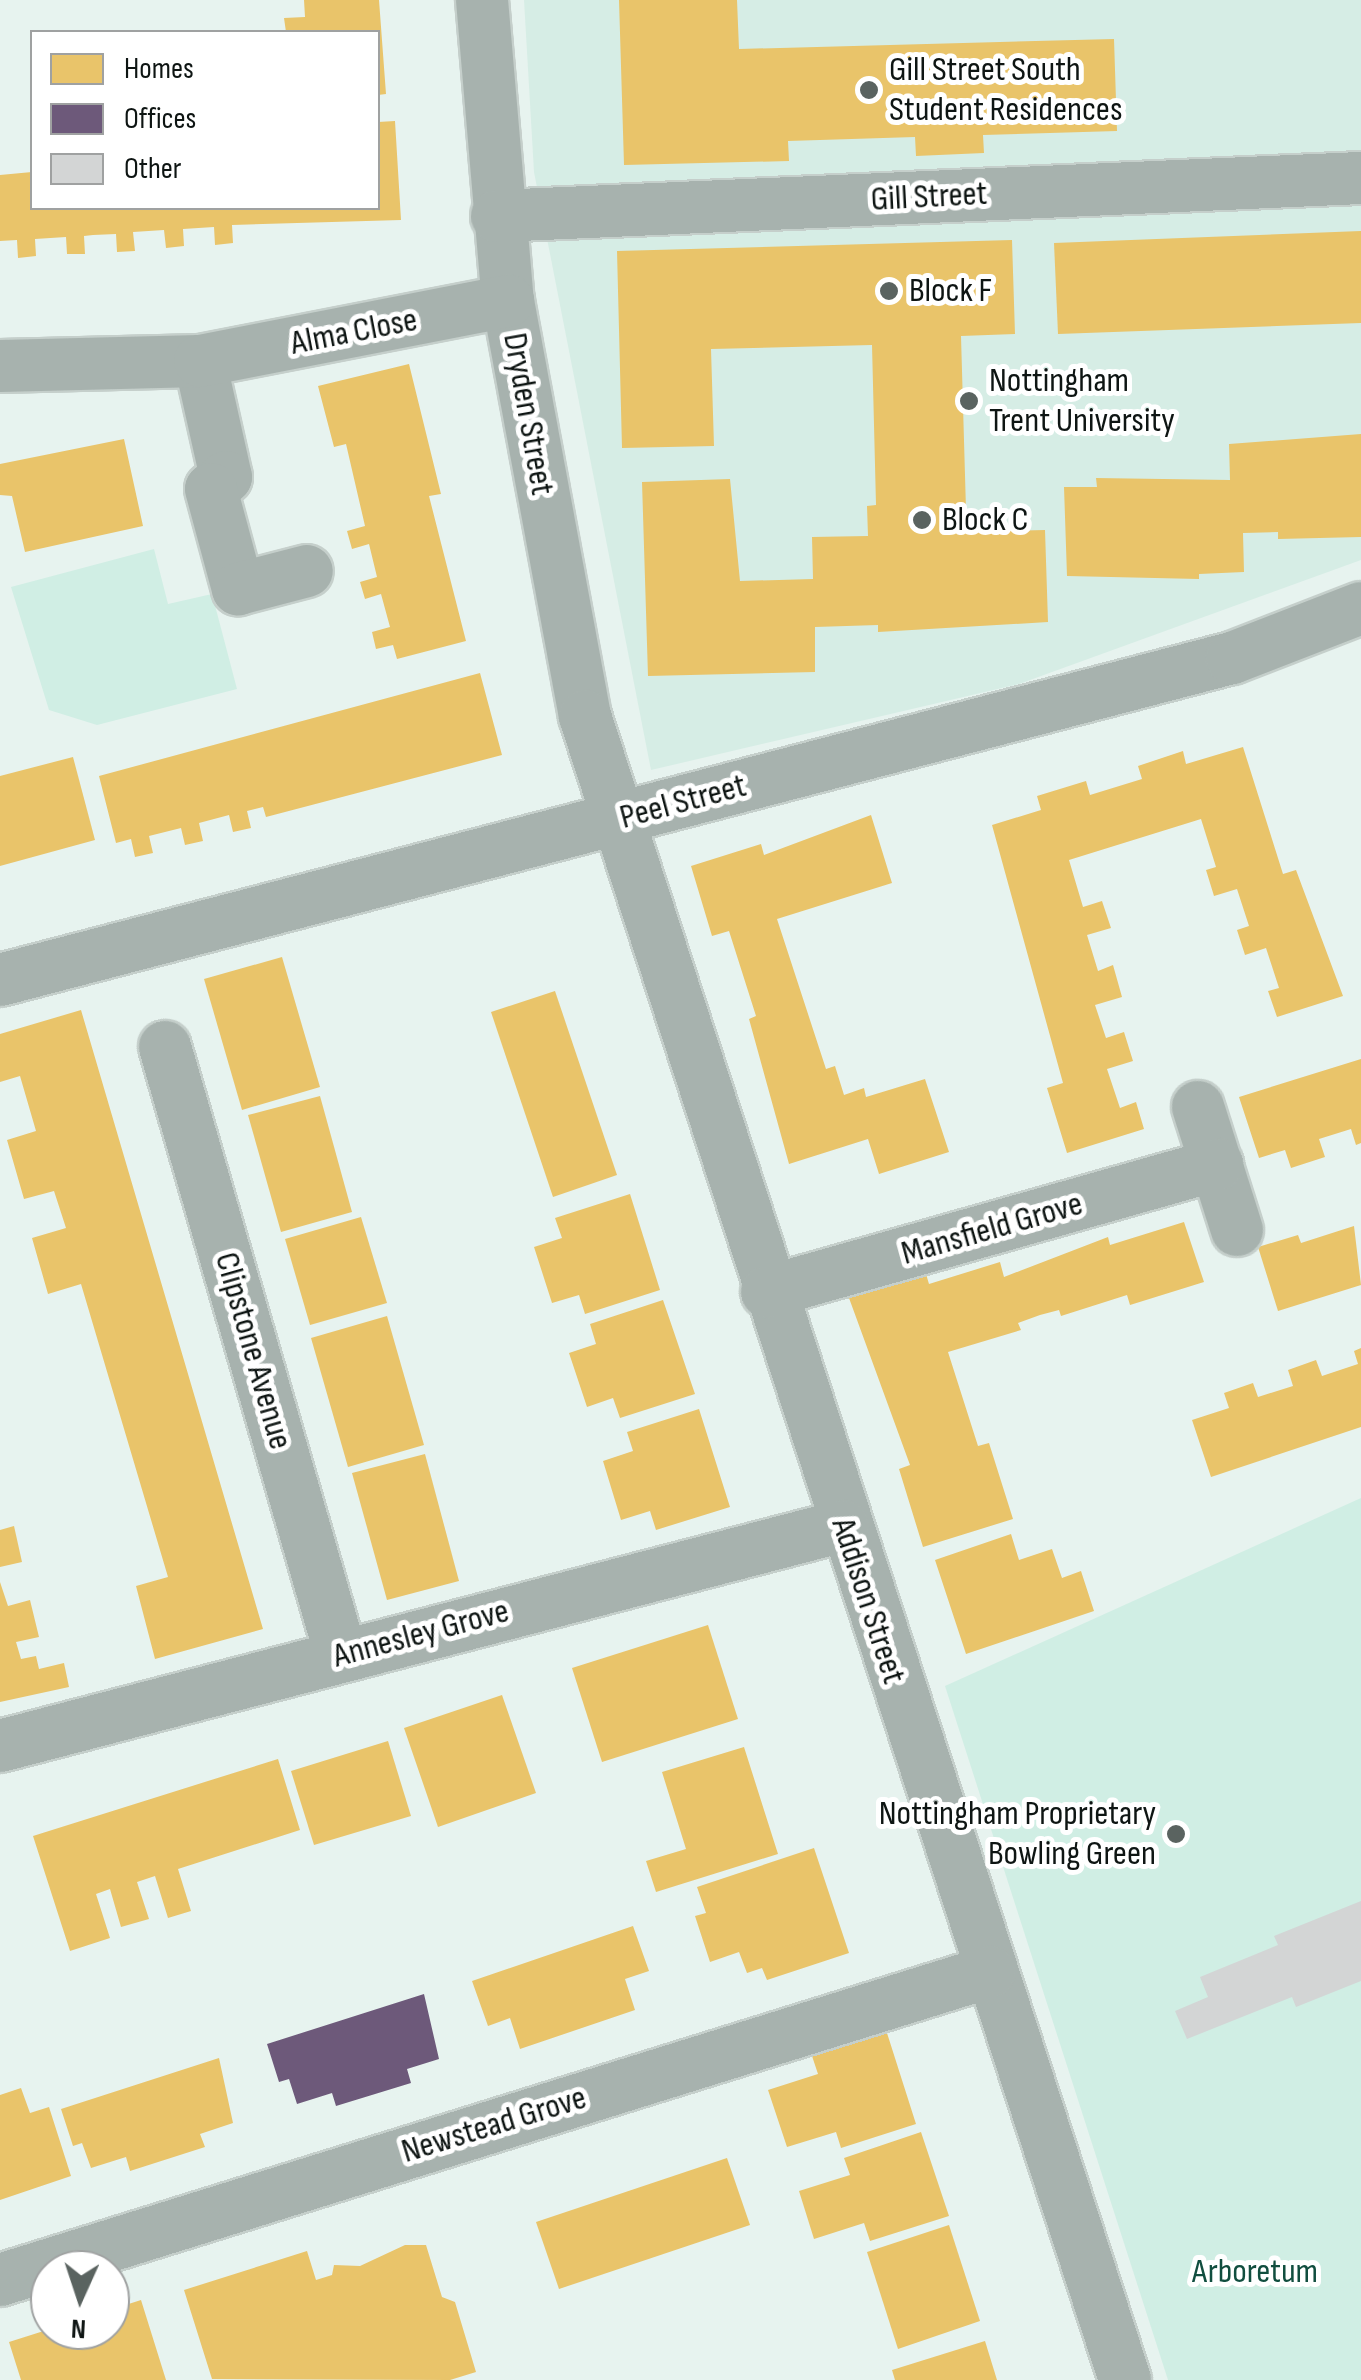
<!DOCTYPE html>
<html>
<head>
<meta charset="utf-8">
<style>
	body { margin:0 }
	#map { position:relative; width:1361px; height:2380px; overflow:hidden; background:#e7f3ef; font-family:"Sofia Sans Condensed",sans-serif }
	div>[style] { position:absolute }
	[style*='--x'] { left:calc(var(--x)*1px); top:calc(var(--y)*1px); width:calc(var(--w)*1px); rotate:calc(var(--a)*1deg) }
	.built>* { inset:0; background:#d6ede5 }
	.green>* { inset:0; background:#d0eee4 }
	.homes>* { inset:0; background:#e9c46a }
	.offices>* { inset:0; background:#6d597a }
	.building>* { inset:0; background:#d3d5d5 }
	.roads { filter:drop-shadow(2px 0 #c5cfcb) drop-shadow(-2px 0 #c5cfcb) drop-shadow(0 2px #c5cfcb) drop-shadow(0 -2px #c5cfcb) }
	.minor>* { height:52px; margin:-26px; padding:0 26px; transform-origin:26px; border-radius:26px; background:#a7b2ae }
	.dots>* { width:28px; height:28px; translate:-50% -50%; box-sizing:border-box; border:5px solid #fff; border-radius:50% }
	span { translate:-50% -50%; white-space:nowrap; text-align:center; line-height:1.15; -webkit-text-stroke:10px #fff; paint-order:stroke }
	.poi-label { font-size:35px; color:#0e1513 }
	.left { translate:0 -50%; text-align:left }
	.right { translate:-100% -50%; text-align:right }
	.street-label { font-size:35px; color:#0e1513 }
	.park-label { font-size:35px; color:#114e3f }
	.legend { position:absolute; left:30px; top:30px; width:350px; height:180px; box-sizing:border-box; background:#fff; border:2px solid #9fa1a1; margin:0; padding:12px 18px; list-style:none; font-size:30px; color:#0e1513 }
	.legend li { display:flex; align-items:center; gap:20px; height:50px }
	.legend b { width:50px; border:2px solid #9fa1a1 }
	.north { position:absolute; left:30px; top:2250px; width:100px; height:100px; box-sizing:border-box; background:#fff; border:2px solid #9fa1a1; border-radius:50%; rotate:183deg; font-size:28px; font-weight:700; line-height:40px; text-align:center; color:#0e1513 }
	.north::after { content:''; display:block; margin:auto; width:35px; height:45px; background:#5a6360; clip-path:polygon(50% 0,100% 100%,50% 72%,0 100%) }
</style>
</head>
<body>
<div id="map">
	<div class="built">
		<i style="clip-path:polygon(524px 0,1361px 0,1361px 560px,1019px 684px,651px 770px,534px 172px)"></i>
	</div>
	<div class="green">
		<i style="clip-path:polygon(154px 549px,168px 604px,212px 594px,237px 689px,97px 725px,49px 710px,11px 587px)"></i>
		<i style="clip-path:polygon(1361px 1498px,1361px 2380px,1168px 2380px,945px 1686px)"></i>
	</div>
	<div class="homes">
		<i style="clip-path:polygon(304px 0,379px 0,386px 94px,378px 95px,378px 32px,286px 32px,284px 18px,305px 17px)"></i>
		<i style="clip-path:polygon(619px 0,737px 0,739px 49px,1114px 39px,1117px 131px,983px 135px,984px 153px,916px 156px,915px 137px,788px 141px,789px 161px,624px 165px)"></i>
		<i style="clip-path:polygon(395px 121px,401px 220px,232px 225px,233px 243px,215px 245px,214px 227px,183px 229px,184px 246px,166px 248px,164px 230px,133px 232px,135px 251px,117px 252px,116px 234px,93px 235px,84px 236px,85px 254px,67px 254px,66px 237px,35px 239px,36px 256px,18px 258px,17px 240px,0 241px,0 175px,32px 172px,32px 208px,378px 208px,378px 122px)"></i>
		<i style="clip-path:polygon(1361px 231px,1361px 323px,1058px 334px,1054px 243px)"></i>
		<i style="clip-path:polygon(1012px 240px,1015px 334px,961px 336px,966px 510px,976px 510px,977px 532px,1045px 530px,1048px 622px,878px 632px,878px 625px,815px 627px,815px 672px,648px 676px,642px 482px,730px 479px,740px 581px,813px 579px,812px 537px,868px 536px,867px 506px,876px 505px,872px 345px,711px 349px,714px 446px,622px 448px,617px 251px)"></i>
		<i style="clip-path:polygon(409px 364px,441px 494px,429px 496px,466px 641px,397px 659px,393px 645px,376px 649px,372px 632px,390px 627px,381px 594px,365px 599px,360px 582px,377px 577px,369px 544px,352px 549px,347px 531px,365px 526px,346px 444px,334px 447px,318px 386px)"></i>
		<i style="clip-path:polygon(1361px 434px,1361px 537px,1278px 539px,1278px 532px,1243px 533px,1244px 572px,1199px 574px,1199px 579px,1067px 576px,1064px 487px,1097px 487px,1096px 478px,1230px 480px,1229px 444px)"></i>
		<i style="clip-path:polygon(124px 439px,143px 526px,25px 552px,12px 496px,0 495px,0 464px)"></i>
		<i style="clip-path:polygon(480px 673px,502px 755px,266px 817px,263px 807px,247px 811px,251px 828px,233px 832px,229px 815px,199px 823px,203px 841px,185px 845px,181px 828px,149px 836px,153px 853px,135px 857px,131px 839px,116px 843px,99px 776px)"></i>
		<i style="clip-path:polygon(1243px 747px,1283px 874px,1296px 870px,1343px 996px,1277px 1017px,1268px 991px,1279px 988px,1266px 948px,1245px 955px,1237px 930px,1249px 926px,1237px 889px,1214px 896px,1206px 870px,1216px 867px,1201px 819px,1069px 860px,1083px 907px,1102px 901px,1111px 928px,1087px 935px,1098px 971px,1113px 965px,1122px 997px,1095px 1005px,1106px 1038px,1124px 1032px,1133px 1061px,1107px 1069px,1120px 1108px,1136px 1102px,1144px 1129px,1067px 1153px,1047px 1088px,1063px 1083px,992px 825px,1041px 810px,1037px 796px,1086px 781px,1090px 795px,1142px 779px,1138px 766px,1183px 751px,1186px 764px)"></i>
		<i style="clip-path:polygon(73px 757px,95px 840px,0 866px,0 776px)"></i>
		<i style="clip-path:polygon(871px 815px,892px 883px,777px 919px,826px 1069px,835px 1066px,844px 1095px,864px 1088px,866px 1097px,925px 1079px,949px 1152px,879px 1174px,868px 1139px,789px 1164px,749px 1019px,756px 1016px,729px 931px,712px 936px,691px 866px,761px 844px,764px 855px)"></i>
		<i style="clip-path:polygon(282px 957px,320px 1087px,242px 1110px,204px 979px)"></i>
		<i style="clip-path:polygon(555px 991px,617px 1175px,553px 1197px,491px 1012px)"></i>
		<i style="clip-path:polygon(81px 1010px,263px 1629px,155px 1659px,136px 1586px,168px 1577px,81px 1284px,48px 1294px,32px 1238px,66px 1228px,54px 1191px,24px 1199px,7px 1140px,36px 1131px,20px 1076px,0 1082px,0 1034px)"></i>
		<i style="clip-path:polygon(1361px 1059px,1361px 1143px,1356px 1145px,1351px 1129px,1319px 1139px,1325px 1157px,1291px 1168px,1285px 1150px,1259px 1158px,1239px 1097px)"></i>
		<i style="clip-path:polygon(320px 1096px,352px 1212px,281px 1232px,248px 1115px)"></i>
		<i style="clip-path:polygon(630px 1194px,660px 1290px,585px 1314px,579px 1295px,552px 1303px,534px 1247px,562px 1238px,555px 1218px)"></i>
		<i style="clip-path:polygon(361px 1217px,387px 1303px,310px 1325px,285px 1239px)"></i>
		<i style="clip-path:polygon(1184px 1222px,1204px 1282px,1130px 1305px,1127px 1295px,1061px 1316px,1059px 1310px,1040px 1315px,1018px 1323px,1021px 1330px,948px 1352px,978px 1446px,989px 1443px,1013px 1519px,923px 1547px,899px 1469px,910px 1465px,849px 1298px,926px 1274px,929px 1284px,1000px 1262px,1004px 1277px,1108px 1237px,1110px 1245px)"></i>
		<i style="clip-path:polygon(1354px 1226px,1361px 1285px,1278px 1311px,1258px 1247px,1298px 1235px,1301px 1243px)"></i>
		<i style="clip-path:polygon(663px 1300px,695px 1394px,620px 1418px,613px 1398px,587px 1407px,569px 1353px,596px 1344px,590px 1324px)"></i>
		<i style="clip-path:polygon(387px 1316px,424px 1445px,348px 1467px,311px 1338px)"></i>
		<i style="clip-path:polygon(1361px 1348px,1361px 1427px,1211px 1477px,1192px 1420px,1229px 1408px,1224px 1393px,1253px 1383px,1258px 1397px,1293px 1386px,1288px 1370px,1316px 1360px,1322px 1376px,1358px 1364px,1354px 1351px)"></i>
		<i style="clip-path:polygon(699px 1409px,730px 1507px,656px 1530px,650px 1511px,621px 1520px,603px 1461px,633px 1451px,627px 1432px)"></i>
		<i style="clip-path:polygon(425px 1454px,459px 1581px,387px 1600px,352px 1473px)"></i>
		<i style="clip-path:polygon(14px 1526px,22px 1562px,0 1567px,0 1530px)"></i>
		<i style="clip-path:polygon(1011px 1534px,1019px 1560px,1052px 1549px,1062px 1578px,1081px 1571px,1094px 1611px,966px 1654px,935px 1560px)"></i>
		<i style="clip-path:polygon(0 1582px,8px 1606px,30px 1600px,39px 1637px,16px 1642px,21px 1659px,36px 1656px,39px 1669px,64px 1663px,69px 1687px,0 1702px)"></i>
		<i style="clip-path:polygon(708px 1625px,738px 1719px,602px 1762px,572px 1668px)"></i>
		<i style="clip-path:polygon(502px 1695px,536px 1793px,438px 1827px,404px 1728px)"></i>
		<i style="clip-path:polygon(388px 1741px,411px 1816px,314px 1845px,291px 1771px)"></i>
		<i style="clip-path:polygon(744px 1747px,778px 1854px,656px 1892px,646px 1861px,686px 1849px,662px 1772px)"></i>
		<i style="clip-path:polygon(278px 1759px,300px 1830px,178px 1869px,191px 1911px,168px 1918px,155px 1876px,137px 1882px,149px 1919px,121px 1927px,110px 1889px,96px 1894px,110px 1938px,70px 1951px,33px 1836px)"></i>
		<i style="clip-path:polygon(814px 1848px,849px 1953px,767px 1980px,762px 1968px,747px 1973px,739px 1952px,710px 1962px,695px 1916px,706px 1913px,697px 1887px)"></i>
		<i style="clip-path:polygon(633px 1926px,649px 1971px,625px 1979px,635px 2010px,520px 2049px,510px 2018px,488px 2026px,472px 1981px)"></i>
		<i style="clip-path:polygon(887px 2033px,916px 2124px,841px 2148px,836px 2132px,787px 2147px,768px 2090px,818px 2074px,812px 2056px)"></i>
		<i style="clip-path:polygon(219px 2058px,233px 2123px,200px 2134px,205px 2147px,130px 2171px,126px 2157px,91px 2168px,82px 2143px,73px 2146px,61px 2109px)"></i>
		<i style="clip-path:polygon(21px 2088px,30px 2113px,49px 2107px,71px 2176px,0 2200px,0 2095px)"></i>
		<i style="clip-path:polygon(921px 2132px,949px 2216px,870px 2241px,864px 2223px,814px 2239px,799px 2191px,850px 2175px,844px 2158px)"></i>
		<i style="clip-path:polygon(727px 2158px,750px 2225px,559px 2289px,536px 2222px)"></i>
		<i style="clip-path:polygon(949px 2225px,980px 2321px,898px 2349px,867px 2252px)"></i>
		<i style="clip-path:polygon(405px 2245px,426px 2245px,442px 2297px,455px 2302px,476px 2372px,450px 2380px,212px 2379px,184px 2290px,307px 2251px,316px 2280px,332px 2275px,334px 2265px,360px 2266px)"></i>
		<i style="clip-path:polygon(141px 2300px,166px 2380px,21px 2380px,9px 2342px,50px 2329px,110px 2330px,110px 2310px)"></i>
		<i style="clip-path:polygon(985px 2341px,997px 2380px,895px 2380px,892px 2370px)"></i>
	</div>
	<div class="offices">
		<i style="clip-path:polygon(424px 1994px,439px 2059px,407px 2069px,411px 2083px,336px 2106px,332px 2093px,297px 2104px,289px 2079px,279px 2082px,267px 2044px)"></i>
	</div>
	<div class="building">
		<i style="clip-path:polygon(1361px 1901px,1361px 1981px,1296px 2007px,1292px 1997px,1187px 2039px,1175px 2011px,1208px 1997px,1200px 1977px,1278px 1945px,1274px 1936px)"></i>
	</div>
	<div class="roads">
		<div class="minor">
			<i style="--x:482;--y:0;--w:302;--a:85.1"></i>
			<i style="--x:508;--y:301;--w:422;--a:79.5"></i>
			<i style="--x:585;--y:716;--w:1749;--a:72.02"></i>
			<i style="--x:497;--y:216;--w:865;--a:-2.52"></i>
			<i style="--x:200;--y:361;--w:119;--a:77.4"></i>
			<i style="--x:226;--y:477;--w:19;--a:141"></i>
			<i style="--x:211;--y:489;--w:104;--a:74.9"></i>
			<i style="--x:238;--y:589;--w:71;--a:-14.6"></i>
			<i style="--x:0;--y:366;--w:200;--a:-1.4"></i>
			<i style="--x:200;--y:361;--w:314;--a:-11"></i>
			<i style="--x:0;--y:980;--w:1273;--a:-14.65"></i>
			<i style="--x:1232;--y:658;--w:138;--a:-21.2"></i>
			<i style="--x:165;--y:1047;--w:633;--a:73.86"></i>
			<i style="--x:1198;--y:1107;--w:129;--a:72.4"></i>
			<i style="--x:767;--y:1292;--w:468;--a:-15.8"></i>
			<i style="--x:0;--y:1746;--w:871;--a:-14.63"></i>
			<i style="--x:0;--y:2280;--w:1036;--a:-17.3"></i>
		</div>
	</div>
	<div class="dots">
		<i style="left:869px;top:90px;background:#5a6360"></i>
		<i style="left:889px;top:291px;background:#5a6360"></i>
		<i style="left:969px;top:401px;background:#5a6360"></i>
		<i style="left:922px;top:520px;background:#5a6360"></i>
		<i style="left:1176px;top:1834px;background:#5a6360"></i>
	</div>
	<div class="poi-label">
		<span class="left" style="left:889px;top:90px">Gill Street South<br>Student Residences</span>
		<span class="left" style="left:909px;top:291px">Block F</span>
		<span class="left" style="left:989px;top:401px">Nottingham<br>Trent University</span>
		<span class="left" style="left:942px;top:520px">Block C</span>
		<span class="right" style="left:1156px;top:1834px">Nottingham Proprietary<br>Bowling Green</span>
	</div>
	<div class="street-label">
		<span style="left:929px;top:197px;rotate:-3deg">Gill Street</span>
		<span style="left:354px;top:332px;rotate:-11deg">Alma Close</span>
		<span style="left:528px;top:414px;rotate:80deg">Dryden Street</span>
		<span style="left:683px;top:802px;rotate:-15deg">Peel Street</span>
		<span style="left:992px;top:1229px;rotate:-16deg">Mansfield Grove</span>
		<span style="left:253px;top:1351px;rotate:74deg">Clipstone Avenue</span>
		<span style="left:868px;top:1601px;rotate:72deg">Addison Street</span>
		<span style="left:421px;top:1634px;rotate:-15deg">Annesley Grove</span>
		<span style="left:494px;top:2125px;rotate:-17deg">Newstead Grove</span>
	</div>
	<div class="park-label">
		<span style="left:1255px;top:2272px">Arboretum</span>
	</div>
	<ul class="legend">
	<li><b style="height:28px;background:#e9c46a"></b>Homes</li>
	<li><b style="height:28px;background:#6d597a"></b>Offices</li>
	<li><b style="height:28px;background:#d3d5d5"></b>Other</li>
	</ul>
	<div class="north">N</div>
</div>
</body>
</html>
